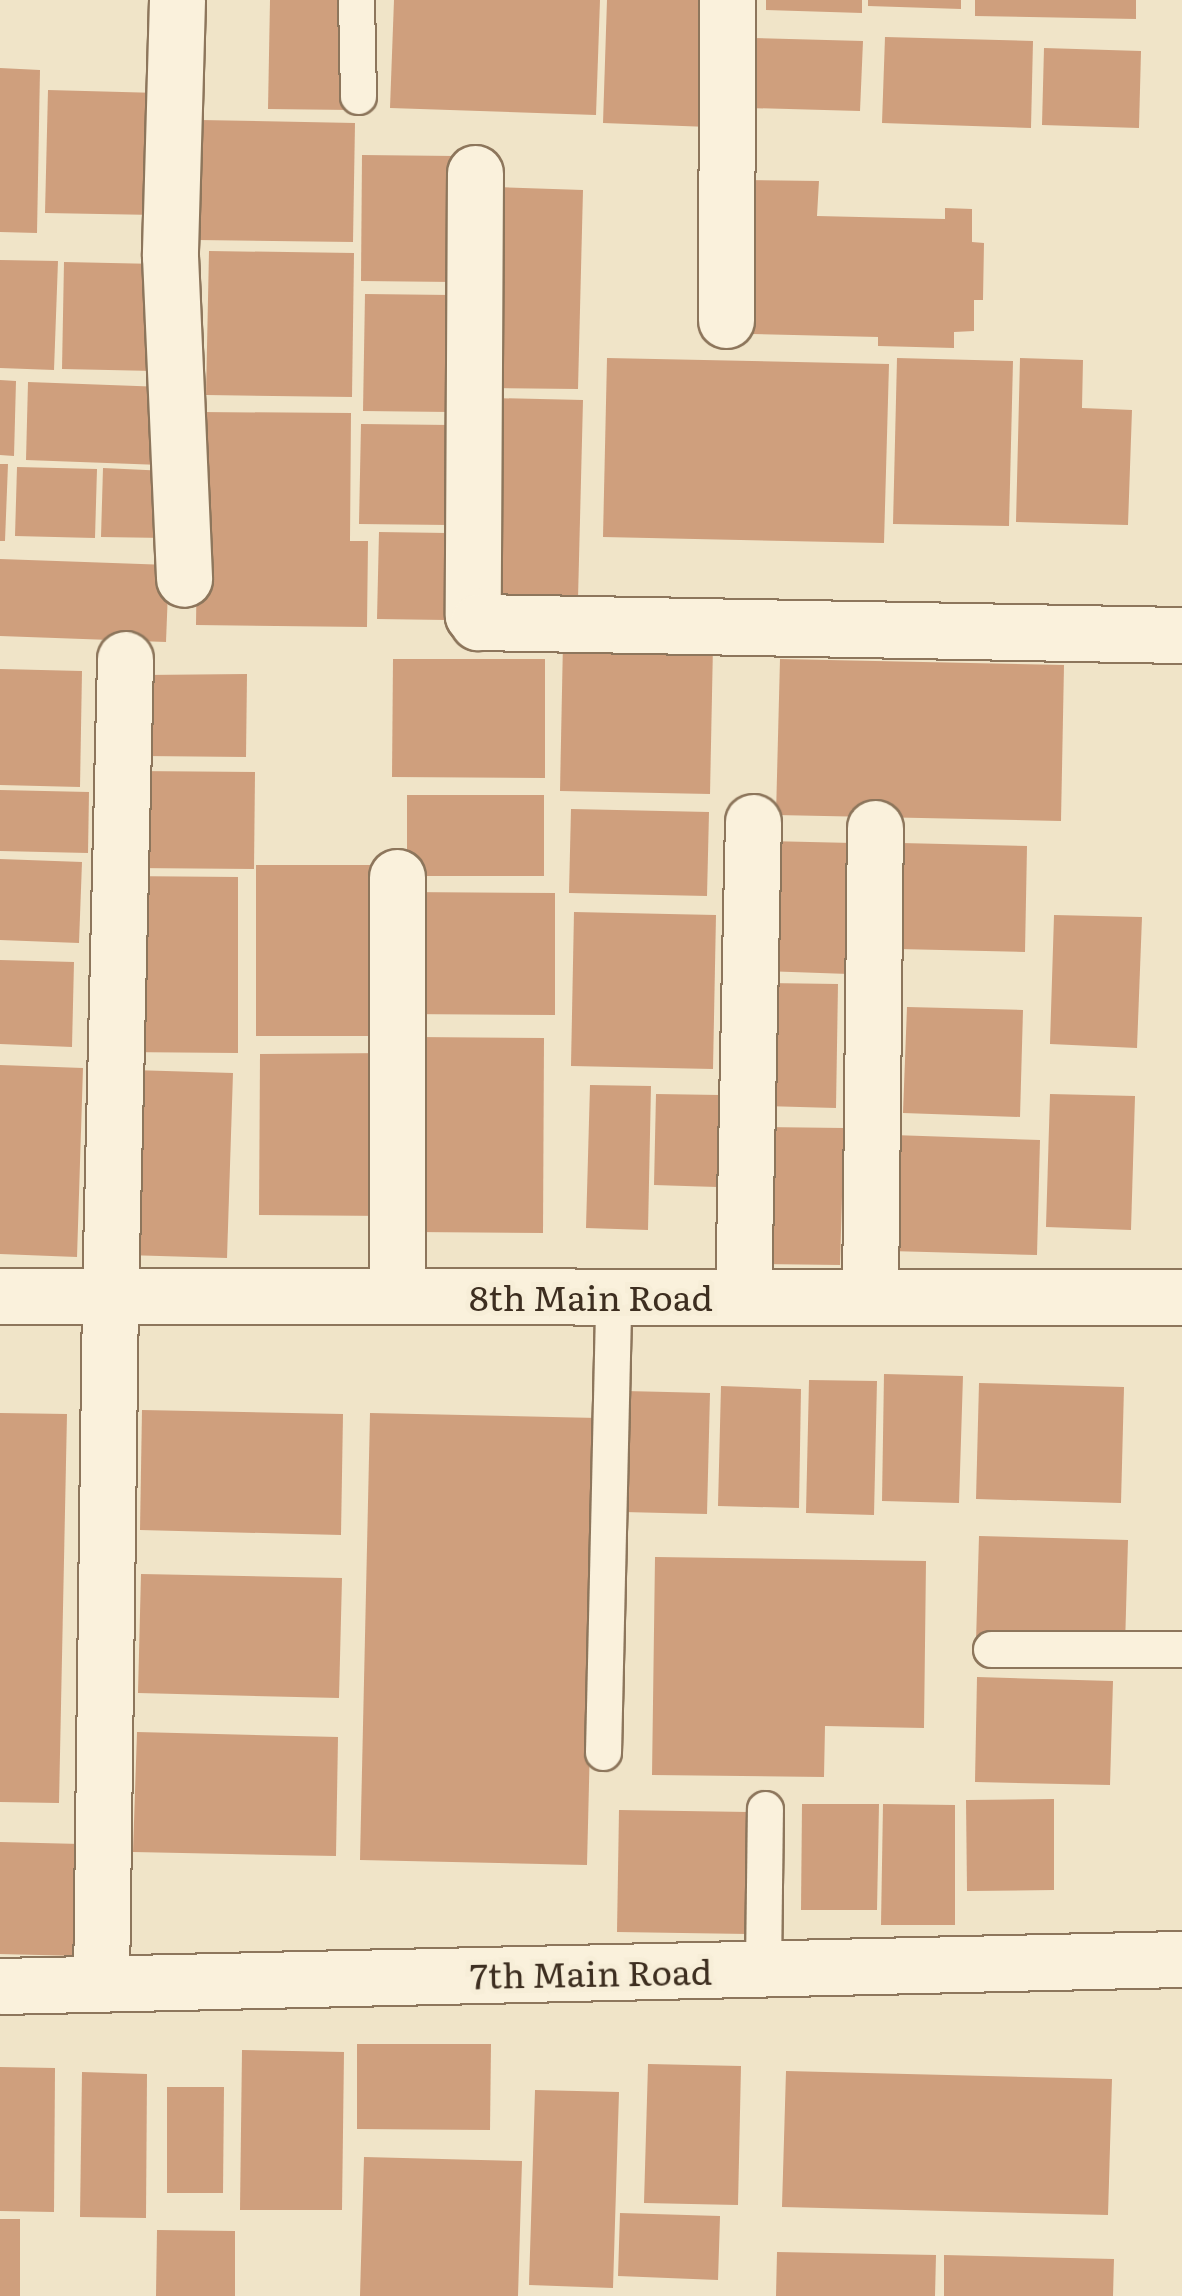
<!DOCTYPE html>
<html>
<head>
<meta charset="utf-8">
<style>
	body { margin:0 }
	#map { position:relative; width:1182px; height:2296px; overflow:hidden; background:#f0e4c8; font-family:Literata,serif }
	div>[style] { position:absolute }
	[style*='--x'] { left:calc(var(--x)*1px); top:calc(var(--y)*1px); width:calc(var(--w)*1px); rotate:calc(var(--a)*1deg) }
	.building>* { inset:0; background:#cf9f7d }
	.roads { filter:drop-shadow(2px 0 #8d765c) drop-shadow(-2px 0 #8d765c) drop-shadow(0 2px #8d765c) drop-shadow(0 -2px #8d765c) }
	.service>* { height:35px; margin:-17.5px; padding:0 17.5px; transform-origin:17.5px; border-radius:17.5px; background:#faf1dc }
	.minor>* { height:55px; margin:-27.5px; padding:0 27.5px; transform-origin:27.5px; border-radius:27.5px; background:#faf1dc }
	.secondary>* { height:55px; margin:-27.5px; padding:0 27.5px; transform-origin:27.5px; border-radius:27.5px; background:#faf1dc }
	span { translate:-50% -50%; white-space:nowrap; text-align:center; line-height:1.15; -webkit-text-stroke:10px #f7eed8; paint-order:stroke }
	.street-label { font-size:35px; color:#3d2e20 }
</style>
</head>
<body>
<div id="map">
	<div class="building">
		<i style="clip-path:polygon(270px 0,353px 0,351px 110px,268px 109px)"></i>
		<i style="clip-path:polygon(394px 0,600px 0,596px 115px,390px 108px)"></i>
		<i style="clip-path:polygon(607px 0,714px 0,709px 127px,603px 123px)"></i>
		<i style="clip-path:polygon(766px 0,862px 0,862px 13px,766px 10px)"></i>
		<i style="clip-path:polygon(868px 0,961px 0,961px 9px,868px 6px)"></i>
		<i style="clip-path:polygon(975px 0,1136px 0,1136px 19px,975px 16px)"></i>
		<i style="clip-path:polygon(885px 37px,1033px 41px,1031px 128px,882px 123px)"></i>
		<i style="clip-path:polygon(751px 38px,863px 41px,860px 111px,749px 108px)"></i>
		<i style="clip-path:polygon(1044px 48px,1141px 51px,1139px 128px,1042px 125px)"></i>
		<i style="clip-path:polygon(0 68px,40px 70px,37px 233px,0 232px)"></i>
		<i style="clip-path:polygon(48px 90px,159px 93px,156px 215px,45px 213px)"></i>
		<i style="clip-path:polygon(200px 120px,355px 123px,353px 242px,197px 240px)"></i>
		<i style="clip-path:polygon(362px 155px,455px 156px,454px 282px,361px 281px)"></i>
		<i style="clip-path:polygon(737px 180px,819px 181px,817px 216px,945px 219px,945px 208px,972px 209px,972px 242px,984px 243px,983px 300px,974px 300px,974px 331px,954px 332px,954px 348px,878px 346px,878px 337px,752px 334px,754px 230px)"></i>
		<i style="clip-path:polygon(497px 187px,583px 190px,578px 389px,492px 388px)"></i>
		<i style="clip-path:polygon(209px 251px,354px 253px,352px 397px,206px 395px)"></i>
		<i style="clip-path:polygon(0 260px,58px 261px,54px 370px,0 368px)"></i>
		<i style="clip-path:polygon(64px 262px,158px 264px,155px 371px,62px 369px)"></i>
		<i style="clip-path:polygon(365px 294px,451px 295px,450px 412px,363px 411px)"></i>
		<i style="clip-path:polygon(607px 358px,889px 364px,884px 543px,603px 537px)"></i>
		<i style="clip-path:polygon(897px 358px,1013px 361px,1009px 526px,893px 524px)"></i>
		<i style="clip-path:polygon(1020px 358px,1083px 360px,1082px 408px,1132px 410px,1128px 525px,1016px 522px)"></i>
		<i style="clip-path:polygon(0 380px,16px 381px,14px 456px,0 455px)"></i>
		<i style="clip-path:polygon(28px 382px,164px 387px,161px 465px,26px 460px)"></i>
		<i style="clip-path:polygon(492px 398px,583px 400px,578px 599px,488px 596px)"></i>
		<i style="clip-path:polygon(199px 412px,351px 413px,350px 541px,368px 541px,367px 627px,196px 625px)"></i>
		<i style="clip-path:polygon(361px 424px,451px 425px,449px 525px,359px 524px)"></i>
		<i style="clip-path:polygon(0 464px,8px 464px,5px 541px,0 541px)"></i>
		<i style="clip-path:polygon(17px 467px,97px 469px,95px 538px,15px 536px)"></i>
		<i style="clip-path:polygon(103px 468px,167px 471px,165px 538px,101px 537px)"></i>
		<i style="clip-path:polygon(379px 532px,447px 533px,446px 620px,377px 619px)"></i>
		<i style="clip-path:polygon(0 559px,169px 565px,166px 642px,0 636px)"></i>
		<i style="clip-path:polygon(563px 641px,713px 645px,710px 794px,560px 791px)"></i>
		<i style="clip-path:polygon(393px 659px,545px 659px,545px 778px,392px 777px)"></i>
		<i style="clip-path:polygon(780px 659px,1064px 665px,1061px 821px,776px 815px)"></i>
		<i style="clip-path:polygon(0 669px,82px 671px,80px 787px,0 785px)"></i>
		<i style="clip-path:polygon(247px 674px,246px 757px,144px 756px,144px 675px)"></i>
		<i style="clip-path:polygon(135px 771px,255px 772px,254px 869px,134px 868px)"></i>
		<i style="clip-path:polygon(0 790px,89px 792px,88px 853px,0 851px)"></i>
		<i style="clip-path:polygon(407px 795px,544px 795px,544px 876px,407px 876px)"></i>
		<i style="clip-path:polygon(571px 809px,709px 812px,707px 896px,569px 893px)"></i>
		<i style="clip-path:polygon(767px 841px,853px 843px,849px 974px,763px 971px)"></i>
		<i style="clip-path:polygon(901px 843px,1027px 846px,1025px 952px,898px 949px)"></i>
		<i style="clip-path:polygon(0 859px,82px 862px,79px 943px,0 940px)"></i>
		<i style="clip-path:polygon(256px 865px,389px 865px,388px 1036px,256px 1036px)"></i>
		<i style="clip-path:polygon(122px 876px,238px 877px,238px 1053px,121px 1052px)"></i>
		<i style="clip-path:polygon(404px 892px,555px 893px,555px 1015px,403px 1014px)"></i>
		<i style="clip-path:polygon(574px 912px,716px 915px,713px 1069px,571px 1066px)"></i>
		<i style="clip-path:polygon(1054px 915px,1142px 917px,1137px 1048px,1050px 1044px)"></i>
		<i style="clip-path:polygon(0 960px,74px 962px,72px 1047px,0 1044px)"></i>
		<i style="clip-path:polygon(767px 983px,838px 984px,836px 1108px,764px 1106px)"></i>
		<i style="clip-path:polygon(907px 1007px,1023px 1010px,1020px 1117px,903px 1113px)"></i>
		<i style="clip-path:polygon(415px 1037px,544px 1038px,543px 1233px,414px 1232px)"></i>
		<i style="clip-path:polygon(390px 1053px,389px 1216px,259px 1215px,260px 1054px)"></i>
		<i style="clip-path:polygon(0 1065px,83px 1068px,77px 1257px,0 1254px)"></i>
		<i style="clip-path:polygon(132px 1070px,233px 1073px,227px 1258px,126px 1255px)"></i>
		<i style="clip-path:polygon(590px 1085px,651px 1086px,648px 1230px,586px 1228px)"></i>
		<i style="clip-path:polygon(656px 1094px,720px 1095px,717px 1187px,654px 1185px)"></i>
		<i style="clip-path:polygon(1050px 1094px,1135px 1096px,1131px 1230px,1046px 1227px)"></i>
		<i style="clip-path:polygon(762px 1127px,844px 1128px,840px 1265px,759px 1264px)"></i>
		<i style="clip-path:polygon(893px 1135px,1040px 1140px,1037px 1255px,890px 1251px)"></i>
		<i style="clip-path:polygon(884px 1374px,963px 1376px,959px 1503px,882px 1501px)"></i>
		<i style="clip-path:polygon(809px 1380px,877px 1381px,874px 1515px,806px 1513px)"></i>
		<i style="clip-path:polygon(979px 1383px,1124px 1387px,1121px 1503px,976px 1499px)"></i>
		<i style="clip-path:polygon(721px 1386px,801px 1389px,799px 1508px,718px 1506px)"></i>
		<i style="clip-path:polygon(625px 1391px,710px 1393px,707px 1514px,623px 1512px)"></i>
		<i style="clip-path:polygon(142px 1410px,343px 1414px,341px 1535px,140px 1530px)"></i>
		<i style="clip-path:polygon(0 1413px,67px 1414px,59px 1803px,0 1802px)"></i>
		<i style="clip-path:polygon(370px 1413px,598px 1418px,587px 1865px,360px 1860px)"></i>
		<i style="clip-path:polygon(979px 1536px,1128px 1540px,1125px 1646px,976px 1642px)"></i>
		<i style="clip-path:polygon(655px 1557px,926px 1561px,924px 1728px,825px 1726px,824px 1777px,652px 1775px)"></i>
		<i style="clip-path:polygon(141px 1574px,342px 1578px,339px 1698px,138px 1693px)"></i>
		<i style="clip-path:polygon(977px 1677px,1113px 1681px,1110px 1785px,975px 1782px)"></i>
		<i style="clip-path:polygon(137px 1732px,338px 1737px,336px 1856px,133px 1852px)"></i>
		<i style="clip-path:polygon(1054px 1799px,1054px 1890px,967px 1891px,966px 1800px)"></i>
		<i style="clip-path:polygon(802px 1804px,879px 1804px,877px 1910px,801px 1910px)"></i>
		<i style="clip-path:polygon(883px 1804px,955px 1805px,955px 1925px,881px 1925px)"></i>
		<i style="clip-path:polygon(619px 1810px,749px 1812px,748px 1934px,617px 1932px)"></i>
		<i style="clip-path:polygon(0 1842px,81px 1844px,78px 1956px,0 1954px)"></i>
		<i style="clip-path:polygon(357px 2044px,491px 2044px,490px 2130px,357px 2129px)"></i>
		<i style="clip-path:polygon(242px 2050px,344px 2052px,342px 2210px,240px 2210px)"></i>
		<i style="clip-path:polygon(648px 2064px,741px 2066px,738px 2205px,644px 2203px)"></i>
		<i style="clip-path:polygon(0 2067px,55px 2068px,54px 2212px,0 2211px)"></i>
		<i style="clip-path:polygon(786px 2071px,1112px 2079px,1108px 2215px,782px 2207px)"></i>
		<i style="clip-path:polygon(82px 2072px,147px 2074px,146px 2218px,80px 2217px)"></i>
		<i style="clip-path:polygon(167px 2087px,224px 2087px,223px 2193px,167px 2193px)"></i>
		<i style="clip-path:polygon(535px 2090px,619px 2092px,613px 2288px,529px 2285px)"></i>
		<i style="clip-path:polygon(364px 2157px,522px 2161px,518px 2296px,360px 2296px)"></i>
		<i style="clip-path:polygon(620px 2213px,720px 2216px,718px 2280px,618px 2276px)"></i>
		<i style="clip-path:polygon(0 2219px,20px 2219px,20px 2296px,0 2296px)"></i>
		<i style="clip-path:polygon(157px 2230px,235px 2231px,235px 2296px,156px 2296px)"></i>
		<i style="clip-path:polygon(777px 2252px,936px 2255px,935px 2296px,776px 2296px)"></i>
		<i style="clip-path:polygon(944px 2255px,1114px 2259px,1113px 2296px,944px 2296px)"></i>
	</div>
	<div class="roads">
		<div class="service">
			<i style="--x:356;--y:0;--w:96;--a:88.8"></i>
			<i style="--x:991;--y:1649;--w:191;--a:0"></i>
			<i style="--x:603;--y:1752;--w:455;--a:-88.7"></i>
			<i style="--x:763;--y:1968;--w:159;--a:-89.3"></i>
		</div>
		<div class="minor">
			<i style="--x:177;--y:0;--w:256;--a:91.6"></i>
			<i style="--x:170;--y:256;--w:323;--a:87.5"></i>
			<i style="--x:475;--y:173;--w:442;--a:90.3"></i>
			<i style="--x:473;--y:615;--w:9;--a:54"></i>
			<i style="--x:478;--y:622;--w:704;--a:1.06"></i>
			<i style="--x:726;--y:320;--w:320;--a:-89.8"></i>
			<i style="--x:397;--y:877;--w:418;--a:90"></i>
			<i style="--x:870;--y:1295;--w:467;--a:-89.4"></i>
			<i style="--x:743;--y:1296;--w:474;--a:-88.8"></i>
			<i style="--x:101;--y:1984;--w:688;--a:-89.25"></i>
			<i style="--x:110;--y:1296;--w:637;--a:-88.65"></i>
			<i style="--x:0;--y:1986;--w:1182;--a:-1.31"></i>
		</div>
		<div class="secondary">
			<i style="--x:0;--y:1296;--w:1182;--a:0.05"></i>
		</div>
	</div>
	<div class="street-label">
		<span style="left:591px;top:1296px">8th Main Road</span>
		<span style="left:591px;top:1972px;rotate:-1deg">7th Main Road</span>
	</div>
</div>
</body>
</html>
